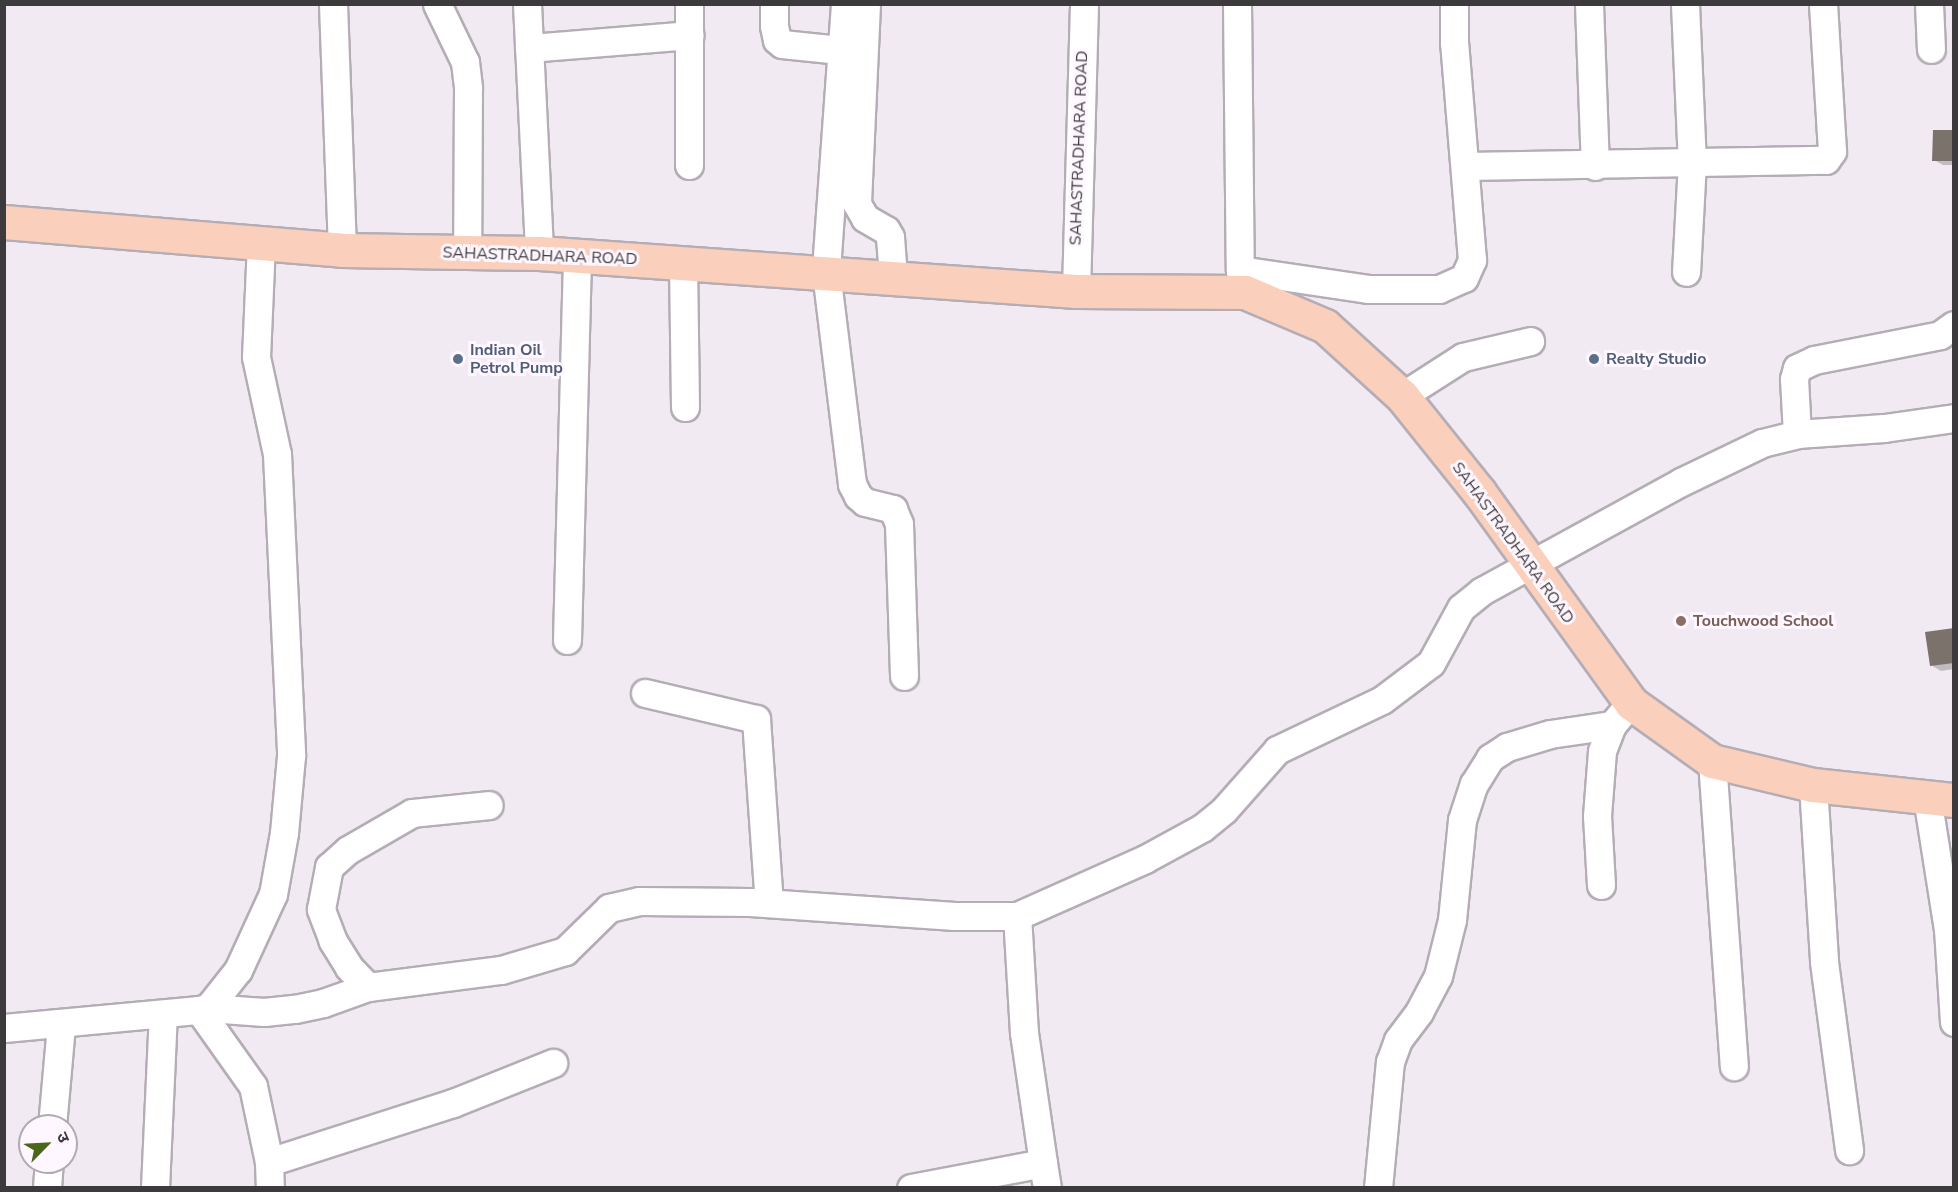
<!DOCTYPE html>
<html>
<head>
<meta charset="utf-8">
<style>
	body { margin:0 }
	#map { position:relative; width:1958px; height:1192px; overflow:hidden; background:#f2eaf3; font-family:"Nunito Sans","Noto Sans Devanagari",sans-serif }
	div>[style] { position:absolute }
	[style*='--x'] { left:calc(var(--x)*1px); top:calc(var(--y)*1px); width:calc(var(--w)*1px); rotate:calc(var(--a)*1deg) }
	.shadow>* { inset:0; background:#0003 }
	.building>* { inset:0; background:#7b736b }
	.roads { filter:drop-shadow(2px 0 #b5adb5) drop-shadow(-2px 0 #b5adb5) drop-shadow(0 2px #b5adb5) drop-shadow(0 -2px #b5adb5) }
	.minor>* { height:27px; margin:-13.5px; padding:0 13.5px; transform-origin:13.5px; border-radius:13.5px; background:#fff }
	.major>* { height:33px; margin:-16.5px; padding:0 16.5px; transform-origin:16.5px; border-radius:16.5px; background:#facfbb }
	.dots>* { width:16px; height:16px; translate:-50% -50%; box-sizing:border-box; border:3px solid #fef7ff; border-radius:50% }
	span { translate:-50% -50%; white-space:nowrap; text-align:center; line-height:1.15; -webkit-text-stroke:6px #fef7ff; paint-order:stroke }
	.street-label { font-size:16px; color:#3d3a3d }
	.service-label { font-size:16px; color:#4e5e75; font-weight:700 }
	.left { translate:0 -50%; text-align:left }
	.education-label { font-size:16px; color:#785e54; font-weight:700 }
	.frame { position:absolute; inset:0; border:6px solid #3d3a3d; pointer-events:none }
	.north { position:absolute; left:18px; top:1114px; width:60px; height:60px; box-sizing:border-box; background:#fef7ff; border:2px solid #b1abb1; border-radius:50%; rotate:66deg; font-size:16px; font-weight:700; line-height:24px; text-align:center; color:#3d3a3d }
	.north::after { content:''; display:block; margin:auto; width:21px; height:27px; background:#49661a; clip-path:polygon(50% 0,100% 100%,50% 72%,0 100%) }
</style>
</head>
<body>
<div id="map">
	<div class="shadow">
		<i style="clip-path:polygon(1954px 132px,1954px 165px,1943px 165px,1934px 160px)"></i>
		<i style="clip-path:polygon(1954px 630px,1954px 669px,1941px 671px,1931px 665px)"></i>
	</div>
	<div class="building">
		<i style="clip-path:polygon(1933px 130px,1954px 130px,1954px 161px,1932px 161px)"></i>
		<i style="clip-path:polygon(1954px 628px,1954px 663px,1930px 666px,1925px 632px)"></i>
	</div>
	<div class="roads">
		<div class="minor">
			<i style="--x:333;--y:4;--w:246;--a:87.9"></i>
			<i style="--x:437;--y:4;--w:64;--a:64.2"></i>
			<i style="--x:465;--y:62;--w:26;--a:83"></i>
			<i style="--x:468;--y:88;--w:164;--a:90.3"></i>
			<i style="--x:527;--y:4;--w:249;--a:87.2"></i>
			<i style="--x:689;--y:4;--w:161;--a:90"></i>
			<i style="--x:774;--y:4;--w:22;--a:90"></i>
			<i style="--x:774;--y:26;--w:14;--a:78"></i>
			<i style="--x:777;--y:40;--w:6;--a:39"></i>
			<i style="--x:782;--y:44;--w:58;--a:5.9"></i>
			<i style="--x:845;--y:4;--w:269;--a:94.1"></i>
			<i style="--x:826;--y:272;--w:214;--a:83"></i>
			<i style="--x:852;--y:484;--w:13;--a:63"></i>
			<i style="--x:858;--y:496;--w:9;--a:41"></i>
			<i style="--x:865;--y:502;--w:29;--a:14"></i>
			<i style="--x:893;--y:509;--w:16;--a:68"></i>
			<i style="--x:899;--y:524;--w:152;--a:88.1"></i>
			<i style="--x:866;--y:4;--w:200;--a:92.6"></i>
			<i style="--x:857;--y:204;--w:16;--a:60"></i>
			<i style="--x:865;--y:218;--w:24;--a:30"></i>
			<i style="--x:886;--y:230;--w:8;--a:60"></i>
			<i style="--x:890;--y:237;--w:40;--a:85.7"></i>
			<i style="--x:1237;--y:4;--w:266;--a:89.4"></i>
			<i style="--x:1240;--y:270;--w:18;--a:77"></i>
			<i style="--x:1589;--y:4;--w:162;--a:87.9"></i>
			<i style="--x:1685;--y:4;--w:158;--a:87.5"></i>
			<i style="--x:1692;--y:162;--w:110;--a:93.1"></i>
			<i style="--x:1929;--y:4;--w:45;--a:87.5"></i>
			<i style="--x:529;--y:48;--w:161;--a:-4.6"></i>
			<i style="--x:1465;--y:166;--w:361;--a:-1"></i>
			<i style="--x:1826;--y:160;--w:11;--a:-56"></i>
			<i style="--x:1832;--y:151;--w:147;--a:-93.5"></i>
			<i style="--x:261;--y:243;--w:114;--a:92.5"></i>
			<i style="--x:256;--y:357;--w:99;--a:77.8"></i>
			<i style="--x:277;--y:454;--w:302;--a:87.3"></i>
			<i style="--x:291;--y:756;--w:77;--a:95.2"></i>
			<i style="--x:284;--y:833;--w:62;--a:100.2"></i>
			<i style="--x:273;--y:894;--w:84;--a:114.7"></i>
			<i style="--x:238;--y:970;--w:48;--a:128.3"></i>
			<i style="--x:208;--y:1008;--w:9;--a:167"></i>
			<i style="--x:199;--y:1010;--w:93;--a:54.6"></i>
			<i style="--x:253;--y:1086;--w:78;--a:78.1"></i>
			<i style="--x:269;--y:1162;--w:26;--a:88"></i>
			<i style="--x:683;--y:263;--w:144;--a:89.2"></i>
			<i style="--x:1240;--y:270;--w:129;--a:8.4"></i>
			<i style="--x:1368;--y:289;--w:71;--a:0"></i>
			<i style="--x:1439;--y:289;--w:27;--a:-24"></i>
			<i style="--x:1464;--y:278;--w:20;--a:-66"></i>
			<i style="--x:1472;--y:260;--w:218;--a:-94.7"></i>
			<i style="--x:1454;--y:43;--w:39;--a:-90"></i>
			<i style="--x:1076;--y:291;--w:287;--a:-88.4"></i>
			<i style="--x:1402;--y:396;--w:72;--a:-32.6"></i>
			<i style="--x:1463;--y:357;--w:69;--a:-13.4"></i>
			<i style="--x:1797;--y:434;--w:55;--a:-93.1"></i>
			<i style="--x:1794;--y:379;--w:11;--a:-75"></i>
			<i style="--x:1797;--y:368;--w:19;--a:-25"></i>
			<i style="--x:1814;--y:360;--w:128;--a:-11.2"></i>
			<i style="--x:1940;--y:335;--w:17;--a:-36"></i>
			<i style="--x:567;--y:640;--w:385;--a:-88.5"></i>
			<i style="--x:645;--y:693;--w:114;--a:13.2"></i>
			<i style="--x:756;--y:719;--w:184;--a:86"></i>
			<i style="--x:1712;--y:761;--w:306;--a:85.9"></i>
			<i style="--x:1813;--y:785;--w:177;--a:86.4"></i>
			<i style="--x:1824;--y:962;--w:190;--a:82.4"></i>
			<i style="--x:1927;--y:797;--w:134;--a:81"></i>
			<i style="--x:1948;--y:929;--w:93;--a:86.3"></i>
			<i style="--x:1601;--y:885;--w:69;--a:-93.3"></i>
			<i style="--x:1597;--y:816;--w:65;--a:-85.6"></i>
			<i style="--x:1602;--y:751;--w:28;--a:-69"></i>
			<i style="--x:1612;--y:725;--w:16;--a:-50"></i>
			<i style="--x:368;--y:987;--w:28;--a:-134"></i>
			<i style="--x:349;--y:967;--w:31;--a:-122"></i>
			<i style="--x:333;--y:941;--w:34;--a:-111"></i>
			<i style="--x:321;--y:909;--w:43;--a:-79.2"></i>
			<i style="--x:329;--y:867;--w:25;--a:-42"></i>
			<i style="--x:348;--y:850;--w:74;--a:-30"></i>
			<i style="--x:412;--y:813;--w:77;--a:-5.9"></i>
			<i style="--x:208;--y:1008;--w:56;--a:4.1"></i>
			<i style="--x:264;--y:1012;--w:31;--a:-6"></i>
			<i style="--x:295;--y:1009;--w:29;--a:-12"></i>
			<i style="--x:323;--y:1003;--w:48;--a:-19.6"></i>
			<i style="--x:368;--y:987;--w:134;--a:-7.3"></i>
			<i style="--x:501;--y:970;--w:67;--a:-16.5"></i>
			<i style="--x:565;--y:951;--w:62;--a:-44.3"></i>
			<i style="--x:609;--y:908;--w:31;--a:-13"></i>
			<i style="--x:639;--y:901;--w:111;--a:0.5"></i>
			<i style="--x:750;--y:902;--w:205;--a:3.9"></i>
			<i style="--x:955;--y:916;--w:62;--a:0"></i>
			<i style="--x:1017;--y:916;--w:140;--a:-24"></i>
			<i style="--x:1145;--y:859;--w:65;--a:-28.5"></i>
			<i style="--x:1202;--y:828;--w:28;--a:-39"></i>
			<i style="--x:1224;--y:810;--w:80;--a:-48.5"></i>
			<i style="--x:1277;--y:750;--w:116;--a:-25.5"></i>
			<i style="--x:1382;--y:700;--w:61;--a:-37.1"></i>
			<i style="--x:1431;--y:663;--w:63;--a:-61.4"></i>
			<i style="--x:1461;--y:608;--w:27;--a:-39"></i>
			<i style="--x:1482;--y:591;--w:227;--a:-28.7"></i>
			<i style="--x:1681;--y:482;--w:90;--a:-25.7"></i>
			<i style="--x:1762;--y:443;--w:36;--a:-14"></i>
			<i style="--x:1797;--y:434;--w:87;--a:-3.9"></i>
			<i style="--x:1884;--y:428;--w:71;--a:-8.1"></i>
			<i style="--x:4;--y:1028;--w:196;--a:-5.3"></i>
			<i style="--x:52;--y:1126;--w:101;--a:-84.9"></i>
			<i style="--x:269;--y:1162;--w:193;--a:-17.8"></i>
			<i style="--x:453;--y:1103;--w:108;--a:-21.8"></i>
			<i style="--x:1043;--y:1163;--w:25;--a:81"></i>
			<i style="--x:47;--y:1188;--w:26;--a:-86"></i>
			<i style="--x:155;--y:1188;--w:173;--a:-87.4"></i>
			<i style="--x:911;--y:1188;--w:134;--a:-10.7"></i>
			<i style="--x:1043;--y:1163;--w:131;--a:-98.3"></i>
			<i style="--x:1024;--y:1033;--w:117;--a:-93.4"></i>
			<i style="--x:1378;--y:1188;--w:127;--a:-84.6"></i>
			<i style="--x:1390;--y:1062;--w:23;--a:-70"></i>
			<i style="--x:1398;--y:1040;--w:35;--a:-53"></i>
			<i style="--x:1419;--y:1012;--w:41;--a:-62.2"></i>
			<i style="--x:1438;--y:976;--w:58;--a:-76"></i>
			<i style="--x:1452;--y:920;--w:100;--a:-84.3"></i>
			<i style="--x:1462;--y:820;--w:38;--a:-72"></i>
			<i style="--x:1474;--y:784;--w:31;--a:-58"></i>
			<i style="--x:1490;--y:758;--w:20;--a:-33"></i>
			<i style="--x:1507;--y:747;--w:45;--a:-16.8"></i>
			<i style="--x:1550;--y:734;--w:63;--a:-8.3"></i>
		</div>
		<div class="major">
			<i style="--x:4;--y:222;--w:339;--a:4.7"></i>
			<i style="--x:342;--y:250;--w:197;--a:0.9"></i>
			<i style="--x:539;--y:253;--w:538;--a:4.05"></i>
			<i style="--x:1076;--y:291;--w:169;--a:0.3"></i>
			<i style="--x:1245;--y:292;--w:87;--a:23"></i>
			<i style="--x:1325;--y:326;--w:104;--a:42.3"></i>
			<i style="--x:1402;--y:396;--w:123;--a:51.3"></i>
			<i style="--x:1479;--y:492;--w:260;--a:54.2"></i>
			<i style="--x:1631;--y:703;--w:100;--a:35.6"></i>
			<i style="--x:1712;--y:761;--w:104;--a:13.4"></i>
			<i style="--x:1813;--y:785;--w:142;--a:6.1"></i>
		</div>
	</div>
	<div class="dots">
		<i style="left:458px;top:359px;background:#5c6f8a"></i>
		<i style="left:1594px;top:359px;background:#5c6f8a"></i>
		<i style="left:1681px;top:621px;background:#8d6e63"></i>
	</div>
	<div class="street-label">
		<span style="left:1079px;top:148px;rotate:-88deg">SAHASTRADHARA ROAD</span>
		<span style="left:540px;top:256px;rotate:2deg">SAHASTRADHARA ROAD</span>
		<span style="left:1513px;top:543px;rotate:54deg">SAHASTRADHARA ROAD</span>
	</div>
	<div class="service-label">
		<span class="left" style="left:470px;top:359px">Indian Oil<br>Petrol Pump</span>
		<span class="left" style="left:1606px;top:359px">Realty Studio</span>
	</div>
	<div class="education-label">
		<span class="left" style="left:1693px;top:621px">Touchwood School</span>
	</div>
	<div class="frame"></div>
	<div class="north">उ</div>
</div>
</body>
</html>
